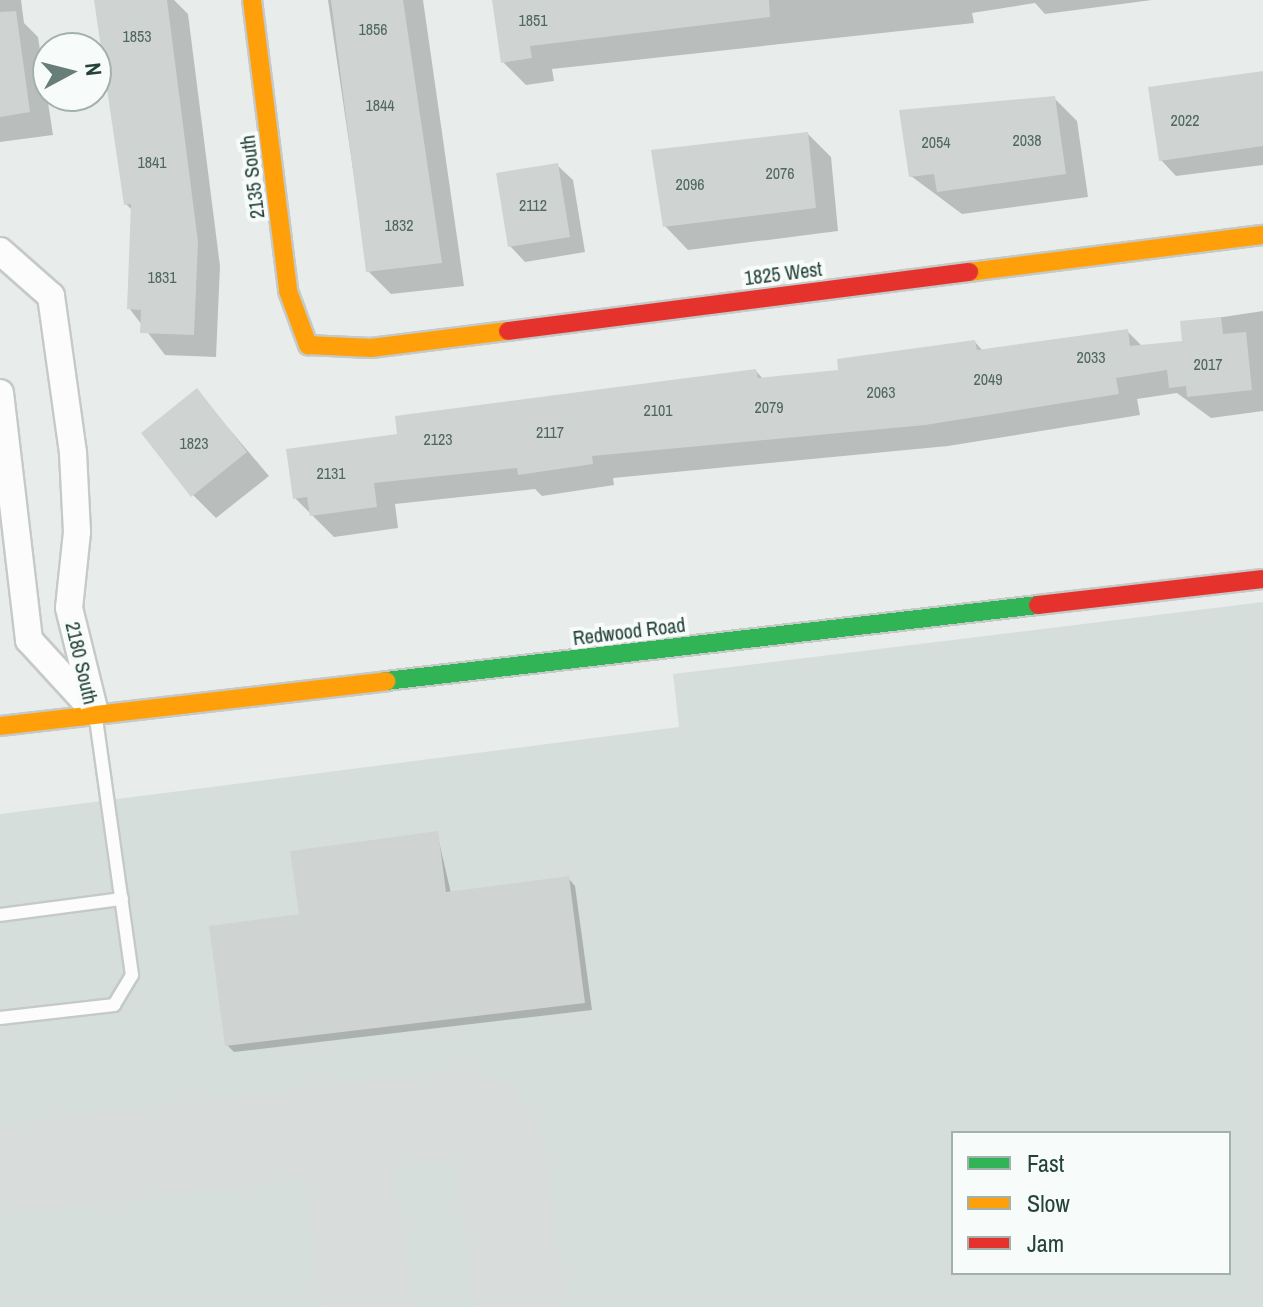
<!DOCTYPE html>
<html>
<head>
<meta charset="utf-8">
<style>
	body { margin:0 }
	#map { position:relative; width:1263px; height:1307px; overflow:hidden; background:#e8edeb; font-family:"Archivo Narrow",sans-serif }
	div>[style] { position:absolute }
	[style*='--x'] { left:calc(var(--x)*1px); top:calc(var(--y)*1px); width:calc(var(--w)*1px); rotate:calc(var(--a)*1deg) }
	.built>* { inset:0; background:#d6dedb }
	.shadow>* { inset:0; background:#0003 }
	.taxiway>* { height:90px; margin:-45px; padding:0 45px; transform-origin:45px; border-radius:45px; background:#d8dddc }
	.building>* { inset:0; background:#cfd4d2 }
	.roads { filter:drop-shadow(2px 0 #c5cac8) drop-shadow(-2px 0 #c5cac8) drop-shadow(0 2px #c5cac8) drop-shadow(0 -2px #c5cac8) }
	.lane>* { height:12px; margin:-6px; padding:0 6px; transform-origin:6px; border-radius:6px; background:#fcfcfc }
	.street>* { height:26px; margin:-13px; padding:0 13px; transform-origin:13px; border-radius:13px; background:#fcfcfc }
	.fast>* { height:18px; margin:-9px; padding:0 9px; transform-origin:9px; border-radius:9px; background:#30b455 }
	.slow>* { height:18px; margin:-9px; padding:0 9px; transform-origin:9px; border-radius:9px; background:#ff9f0a }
	.jam>* { height:18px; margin:-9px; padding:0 9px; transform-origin:9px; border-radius:9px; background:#e5322d }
	span { translate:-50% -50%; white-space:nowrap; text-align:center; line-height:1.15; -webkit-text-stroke:8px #f7fbf9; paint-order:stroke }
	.number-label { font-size:16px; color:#506761 }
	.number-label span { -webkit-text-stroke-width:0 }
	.street-label { font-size:20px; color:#24423a }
	.legend { position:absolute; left:951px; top:1131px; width:280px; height:144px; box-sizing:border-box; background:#f7fbf9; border:2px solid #a3b1ad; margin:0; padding:10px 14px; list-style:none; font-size:24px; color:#24423a }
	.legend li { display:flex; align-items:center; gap:16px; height:40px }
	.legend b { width:40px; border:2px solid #a3b1ad }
	.north { position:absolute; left:32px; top:32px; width:80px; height:80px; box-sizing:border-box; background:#f7fbf9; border:2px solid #a3b1ad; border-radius:50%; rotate:83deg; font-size:22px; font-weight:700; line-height:32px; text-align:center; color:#24423a }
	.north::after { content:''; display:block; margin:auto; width:28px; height:36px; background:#697e78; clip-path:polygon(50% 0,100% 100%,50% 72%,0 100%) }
</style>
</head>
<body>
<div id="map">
	<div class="built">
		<i style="clip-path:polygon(evenodd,1263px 602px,1263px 1307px,0 1307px,0 814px,679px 727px,673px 674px,1263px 602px,953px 1133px,1229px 1133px,1229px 1273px,953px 1273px,953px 1133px)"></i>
	</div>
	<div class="shadow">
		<i style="clip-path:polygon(0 0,21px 0,24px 23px,38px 37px,53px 135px,0 142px)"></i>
		<i style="clip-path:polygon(104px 0,174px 0,188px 14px,220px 266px,216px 357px,165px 355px,129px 308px,133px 211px,126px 204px)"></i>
		<i style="clip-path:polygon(328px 0,423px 0,464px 286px,391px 294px,368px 271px)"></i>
		<i style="clip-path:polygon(494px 0,1152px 0,1045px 14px,1035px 3px,972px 13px,974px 23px,552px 69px,554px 81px,526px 85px,503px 62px)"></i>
		<i style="clip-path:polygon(1263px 74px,1263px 165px,1176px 176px,1161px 160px)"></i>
		<i style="clip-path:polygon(1054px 98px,1077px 121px,1088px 197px,962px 214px,911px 176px,902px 112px)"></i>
		<i style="clip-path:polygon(808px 134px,831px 157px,838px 231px,688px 250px,665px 226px)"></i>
		<i style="clip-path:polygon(557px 165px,573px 180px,585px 252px,525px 262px,510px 246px)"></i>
		<i style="clip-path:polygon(1263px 311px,1263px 411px,1211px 418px,1177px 393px,1137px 399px,1140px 415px,948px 446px,613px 478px,614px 485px,542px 496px,535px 489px,395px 504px,398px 528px,334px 537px,295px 498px,399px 436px,397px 418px,756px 371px,764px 380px,841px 372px,975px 342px,983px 351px,1127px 331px,1143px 347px,1184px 343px,1183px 323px)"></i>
		<i style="clip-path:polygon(197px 391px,269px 476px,216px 518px,193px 495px)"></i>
		<i style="clip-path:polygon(437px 833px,451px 893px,568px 878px,575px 886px,592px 1010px,234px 1052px,227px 1045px)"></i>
	</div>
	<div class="taxiway">
		<i style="--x:299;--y:1133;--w:34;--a:15"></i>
		<i style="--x:332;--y:1142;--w:25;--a:53"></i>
		<i style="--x:347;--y:1162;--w:146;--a:82.1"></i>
		<i style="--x:0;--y:1170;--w:465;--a:-6.8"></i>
		<i style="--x:462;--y:1115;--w:23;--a:20"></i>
		<i style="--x:484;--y:1123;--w:31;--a:59"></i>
		<i style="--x:500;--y:1150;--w:158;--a:82.7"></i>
	</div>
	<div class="building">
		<i style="clip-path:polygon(94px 0,167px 0,198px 242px,194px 335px,140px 333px,141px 310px,127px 309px,131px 204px,124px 205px)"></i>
		<i style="clip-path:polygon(331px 0,403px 0,442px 263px,366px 272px)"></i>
		<i style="clip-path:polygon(492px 0,769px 0,770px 17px,530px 46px,532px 58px,501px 63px)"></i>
		<i style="clip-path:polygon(16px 11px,30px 112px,0 117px,0 12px)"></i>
		<i style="clip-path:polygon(1263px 71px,1263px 146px,1159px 161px,1148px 87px)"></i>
		<i style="clip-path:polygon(1055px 96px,1066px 174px,937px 192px,934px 174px,909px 177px,899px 110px)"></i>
		<i style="clip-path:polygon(808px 132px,816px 208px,663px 227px,651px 150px)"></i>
		<i style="clip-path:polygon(558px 163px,570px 237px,508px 247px,496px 173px)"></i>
		<i style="clip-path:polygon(1221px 317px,1223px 334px,1246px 332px,1252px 390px,1187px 397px,1186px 386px,1169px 388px,1167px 370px,1116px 378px,1119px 394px,925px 425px,592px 456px,593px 464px,518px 475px,517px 468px,374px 483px,377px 507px,310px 516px,307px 497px,293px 499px,286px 449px,397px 434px,395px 416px,756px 369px,758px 378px,838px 370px,837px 359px,975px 340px,977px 350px,1128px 329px,1130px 346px,1182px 341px,1180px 321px)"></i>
		<i style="clip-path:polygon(197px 388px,247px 452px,191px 497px,141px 433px)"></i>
		<i style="clip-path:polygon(438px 831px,446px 892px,569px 876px,585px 1003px,225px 1046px,209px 926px,299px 914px,290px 851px)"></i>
	</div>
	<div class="roads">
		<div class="lane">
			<i style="--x:0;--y:915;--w:123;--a:-7.5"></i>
			<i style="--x:0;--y:1018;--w:115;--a:-6.5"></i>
			<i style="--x:114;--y:1005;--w:35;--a:-59"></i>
			<i style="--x:132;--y:975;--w:259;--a:-98"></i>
		</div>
		<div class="street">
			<i style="--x:0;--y:251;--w:68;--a:41.4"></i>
			<i style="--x:51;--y:296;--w:159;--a:82"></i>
			<i style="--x:73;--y:453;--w:79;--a:87.1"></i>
			<i style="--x:77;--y:532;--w:76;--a:96"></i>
			<i style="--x:69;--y:608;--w:108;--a:76.1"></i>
			<i style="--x:0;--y:393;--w:249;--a:83.3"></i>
			<i style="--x:29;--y:640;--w:96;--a:47.5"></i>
		</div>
		<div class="fast">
			<i style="--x:386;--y:681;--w:656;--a:-6.65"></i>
		</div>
		<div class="slow">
			<i style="--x:252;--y:0;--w:293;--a:82.9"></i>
			<i style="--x:288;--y:291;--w:58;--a:69.7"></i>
			<i style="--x:308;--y:345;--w:63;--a:2.7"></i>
			<i style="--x:371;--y:348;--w:138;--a:-7.1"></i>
			<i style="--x:969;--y:272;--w:296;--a:-7.2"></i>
			<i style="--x:0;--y:726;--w:389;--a:-6.6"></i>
		</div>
		<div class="jam">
			<i style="--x:508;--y:331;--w:465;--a:-7.3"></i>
			<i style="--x:1038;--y:605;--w:226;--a:-6.6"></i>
		</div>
	</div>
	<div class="number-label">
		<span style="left:533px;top:20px">1851</span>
		<span style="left:373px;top:29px">1856</span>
		<span style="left:137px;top:36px">1853</span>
		<span style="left:380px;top:105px">1844</span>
		<span style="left:1185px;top:120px">2022</span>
		<span style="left:1027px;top:140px">2038</span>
		<span style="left:936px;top:142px">2054</span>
		<span style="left:152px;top:162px">1841</span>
		<span style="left:780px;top:173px">2076</span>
		<span style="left:690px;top:184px">2096</span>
		<span style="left:533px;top:205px">2112</span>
		<span style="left:399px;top:225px">1832</span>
		<span style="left:162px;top:277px">1831</span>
		<span style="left:1091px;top:357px">2033</span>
		<span style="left:1208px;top:364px">2017</span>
		<span style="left:988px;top:379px">2049</span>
		<span style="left:881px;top:392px">2063</span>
		<span style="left:769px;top:407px">2079</span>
		<span style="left:658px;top:410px">2101</span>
		<span style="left:550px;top:432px">2117</span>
		<span style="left:438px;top:439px">2123</span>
		<span style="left:194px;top:443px">1823</span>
		<span style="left:331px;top:473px">2131</span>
	</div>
	<div class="street-label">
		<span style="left:252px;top:177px;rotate:-97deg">2135 South</span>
		<span style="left:783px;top:273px;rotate:-7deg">1825 West</span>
		<span style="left:629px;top:631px;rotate:-7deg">Redwood Road</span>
		<span style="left:82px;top:663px;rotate:77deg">2180 South</span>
	</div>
	<ul class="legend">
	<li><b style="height:10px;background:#30b455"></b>Fast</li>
	<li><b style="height:10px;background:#ff9f0a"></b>Slow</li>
	<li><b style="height:10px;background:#e5322d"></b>Jam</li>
	</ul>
	<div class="north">N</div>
</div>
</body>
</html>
